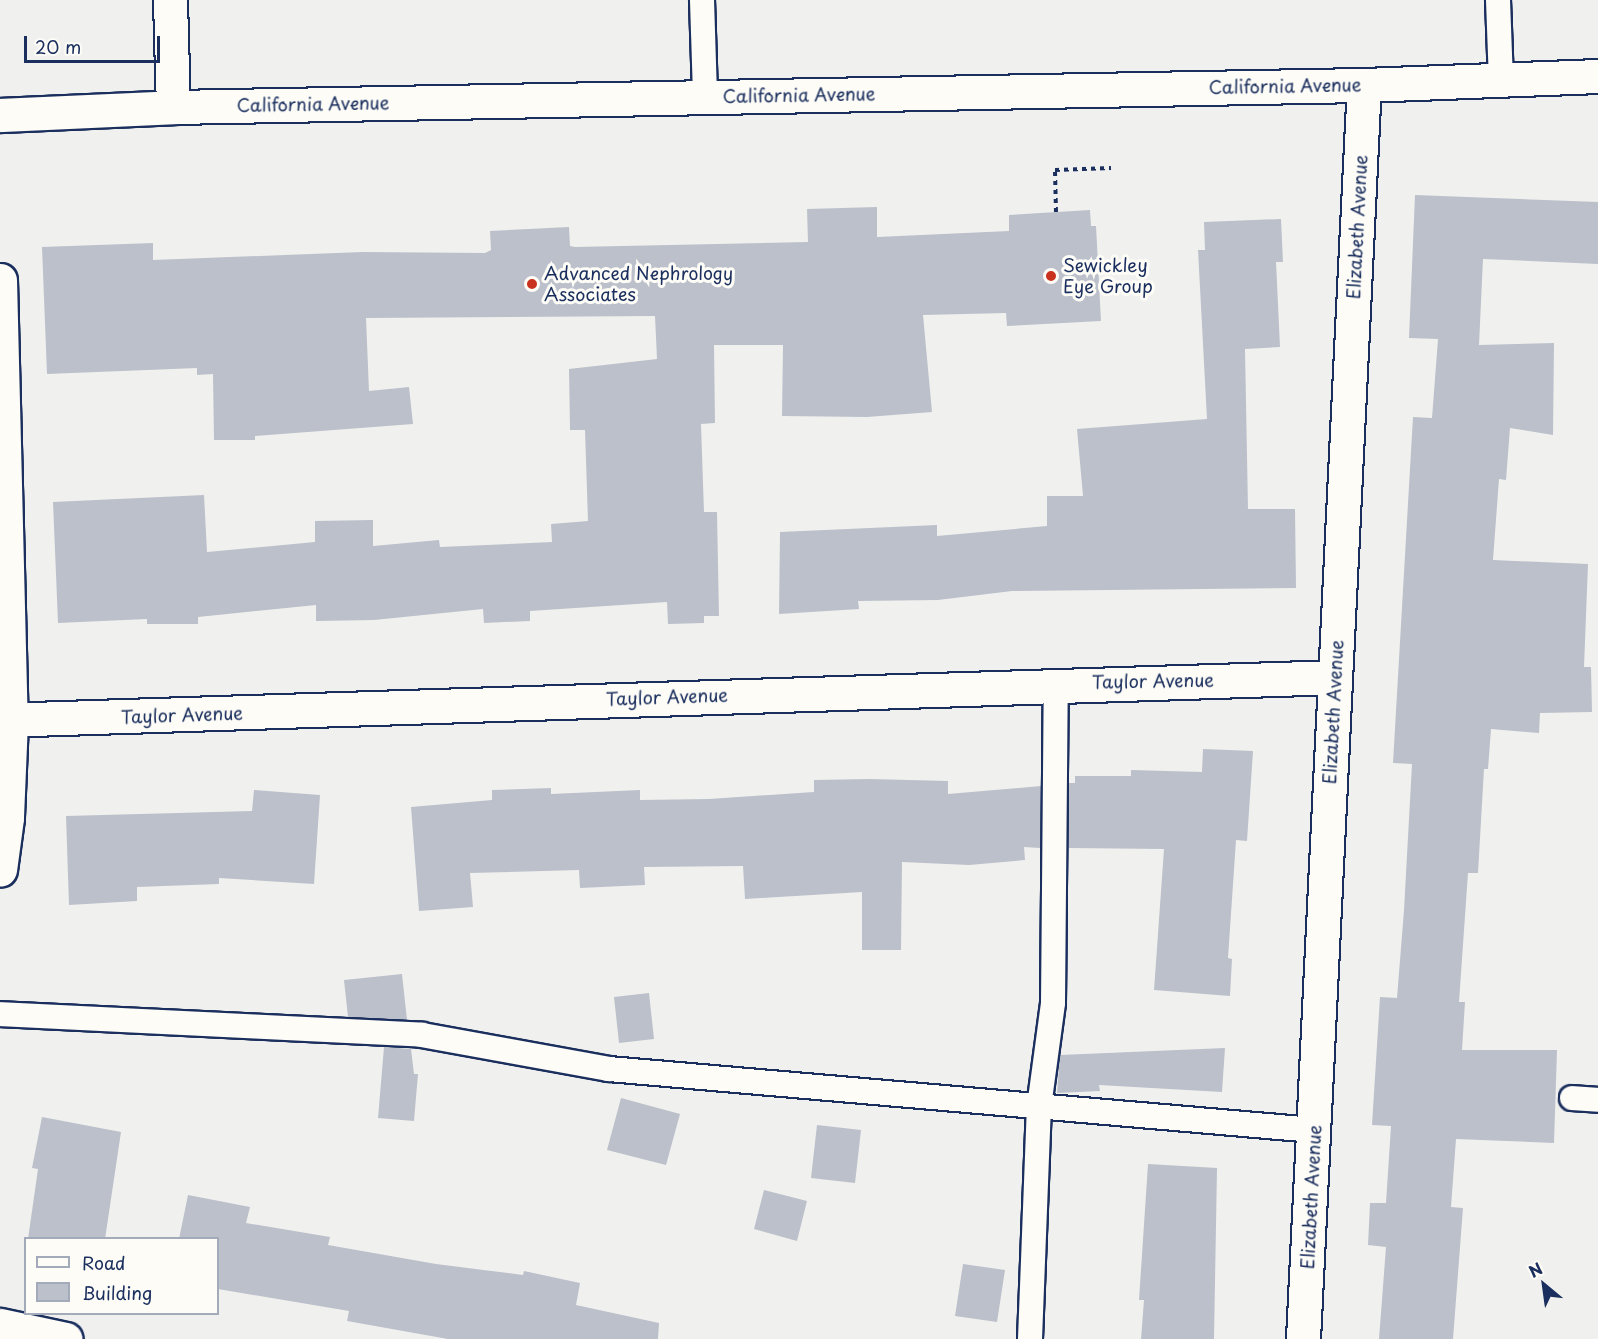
<!DOCTYPE html>
<html>
<head>
<meta charset="utf-8">
<style>
	body { margin:0 }
	#map { position:relative; width:1598px; height:1339px; overflow:hidden; background:#f0f0ee; font-family:"Playpen Sans",sans-serif }
	div>[style] { position:absolute }
	[style*='--x'] { left:calc(var(--x)*1px); top:calc(var(--y)*1px); width:calc(var(--w)*1px); rotate:calc(var(--a)*1deg) }
	.building>* { inset:0; background:#bbc0ca }
	.path>* { height:4px; margin-top:-2px; transform-origin:0; background:repeating-linear-gradient(90deg,#1b2f5e 0 4.5px,transparent 0 9px) }
	.roads { filter:drop-shadow(2px 0 #1b2f5e) drop-shadow(-2px 0 #1b2f5e) drop-shadow(0 2px #1b2f5e) drop-shadow(0 -2px #1b2f5e) }
	.lane>* { height:24px; margin:-12px; padding:0 12px; transform-origin:12px; border-radius:12px; background:#fdfcf7 }
	.street>* { height:33px; margin:-16.5px; padding:0 16.5px; transform-origin:16.5px; border-radius:16.5px; background:#fdfcf7 }
	.secondary>* { height:33px; margin:-16.5px; padding:0 16.5px; transform-origin:16.5px; border-radius:16.5px; background:#fdfcf7 }
	.dots>* { width:16px; height:16px; translate:-50% -50%; box-sizing:border-box; border:3px solid #fdfcf7; border-radius:50% }
	span { translate:-50% -50%; white-space:nowrap; text-align:center; line-height:1.15; -webkit-text-stroke:6px #fdfcf7; paint-order:stroke }
	.street-label { font-size:18px; color:#1b2f5e }
	.poi-label { font-size:18px; color:#1b2f5e }
	.left { translate:0 -50%; text-align:left }
	.legend { position:absolute; left:24px; top:1237px; width:195px; height:78px; box-sizing:border-box; background:#fdfcf7; border:2px solid #a3aaba; margin:0; padding:8px 10px; list-style:none; font-size:18px; color:#1b2f5e }
	.legend li { display:flex; align-items:center; gap:12px; height:30px }
	.legend b { width:30px; border:2px solid #a3aaba }
	.north { position:absolute; left:1514px; top:1255px; width:60px; height:60px; -webkit-text-stroke:4px #fdfcf7; paint-order:stroke; rotate:331deg; font-size:16px; font-weight:700; line-height:24px; text-align:center; color:#1b2f5e }
	.north::after { content:''; display:block; margin:auto; width:21px; height:27px; background:#1b2f5e; clip-path:polygon(50% 0,100% 100%,50% 72%,0 100%) }
	.scale { position:absolute; left:24px; top:36px; width:136px; height:27px; box-sizing:border-box; border:3px solid #1b2f5e; border-top:0; padding-left:8px; font-size:18px; line-height:21px; white-space:nowrap; color:#1b2f5e; -webkit-text-stroke:4px #fdfcf7; paint-order:stroke }
</style>
</head>
<body>
<div id="map">
	<div class="building">
		<i style="clip-path:polygon(1415px 195px,1598px 202px,1598px 264px,1483px 259px,1479px 345px,1554px 343px,1553px 435px,1510px 428px,1506px 480px,1499px 479px,1493px 560px,1588px 564px,1584px 667px,1591px 667px,1592px 712px,1540px 713px,1539px 733px,1491px 729px,1488px 769px,1484px 769px,1478px 873px,1468px 873px,1459px 1002px,1465px 1002px,1462px 1050px,1557px 1050px,1554px 1143px,1456px 1139px,1451px 1207px,1463px 1208px,1453px 1339px,1379px 1339px,1386px 1247px,1368px 1245px,1370px 1203px,1386px 1203px,1391px 1126px,1372px 1125px,1380px 997px,1397px 998px,1404px 910px,1412px 764px,1393px 763px,1413px 417px,1432px 418px,1438px 339px,1409px 338px)"></i>
		<i style="clip-path:polygon(877px 207px,877px 237px,1009px 231px,1009px 215px,1090px 210px,1091px 226px,1096px 226px,1101px 321px,1007px 326px,1006px 313px,923px 315px,932px 412px,867px 417px,782px 416px,783px 345px,714px 345px,715px 423px,701px 424px,704px 512px,717px 512px,719px 616px,704px 616px,704px 623px,668px 624px,667px 602px,530px 611px,530px 621px,484px 623px,483px 609px,374px 620px,316px 621px,316px 605px,198px 617px,198px 624px,147px 624px,147px 619px,58px 623px,53px 502px,204px 495px,207px 552px,315px 542px,315px 521px,373px 520px,373px 546px,439px 540px,440px 547px,552px 542px,551px 524px,588px 521px,585px 430px,570px 430px,569px 369px,657px 359px,655px 316px,366px 318px,369px 391px,409px 387px,413px 424px,255px 436px,255px 440px,214px 440px,213px 374px,197px 375px,197px 368px,47px 374px,42px 247px,153px 243px,153px 260px,363px 252px,485px 253px,491px 250px,490px 231px,569px 227px,570px 246px,575px 247px,808px 242px,807px 209px)"></i>
		<i style="clip-path:polygon(1281px 219px,1283px 262px,1276px 262px,1280px 347px,1245px 349px,1248px 509px,1295px 509px,1296px 588px,1012px 591px,938px 600px,858px 601px,859px 609px,779px 614px,780px 532px,937px 525px,937px 536px,1047px 526px,1047px 496px,1083px 496px,1077px 429px,1207px 419px,1198px 250px,1205px 250px,1204px 222px)"></i>
		<i style="clip-path:polygon(1203px 749px,1253px 751px,1247px 841px,1236px 840px,1228px 958px,1232px 959px,1230px 996px,1154px 990px,1164px 849px,1069px 848px,1069px 783px,1075px 783px,1075px 776px,1131px 776px,1131px 770px,1202px 772px)"></i>
		<i style="clip-path:polygon(870px 779px,948px 781px,948px 794px,1041px 786px,1040px 848px,1024px 847px,1025px 860px,969px 865px,902px 862px,901px 950px,862px 950px,862px 892px,745px 899px,743px 866px,644px 867px,645px 885px,580px 888px,579px 870px,470px 873px,473px 907px,419px 911px,411px 807px,492px 800px,492px 790px,551px 788px,551px 794px,640px 790px,640px 800px,709px 799px,814px 792px,814px 780px)"></i>
		<i style="clip-path:polygon(254px 790px,320px 795px,314px 884px,219px 878px,219px 884px,137px 887px,137px 901px,69px 905px,66px 816px,252px 811px)"></i>
		<i style="clip-path:polygon(402px 974px,407px 1020px,348px 1017px,344px 980px)"></i>
		<i style="clip-path:polygon(649px 993px,654px 1039px,619px 1043px,614px 997px)"></i>
		<i style="clip-path:polygon(384px 1047px,411px 1049px,414px 1074px,418px 1074px,414px 1121px,378px 1118px)"></i>
		<i style="clip-path:polygon(1225px 1048px,1222px 1092px,1099px 1085px,1100px 1091px,1057px 1093px,1060px 1055px)"></i>
		<i style="clip-path:polygon(621px 1098px,680px 1114px,666px 1165px,607px 1150px)"></i>
		<i style="clip-path:polygon(42px 1117px,121px 1132px,105px 1239px,28px 1239px,38px 1169px,32px 1168px)"></i>
		<i style="clip-path:polygon(817px 1125px,861px 1130px,855px 1183px,811px 1178px)"></i>
		<i style="clip-path:polygon(1148px 1164px,1217px 1168px,1214px 1339px,1141px 1339px,1144px 1300px,1139px 1300px)"></i>
		<i style="clip-path:polygon(764px 1190px,807px 1201px,797px 1241px,754px 1229px)"></i>
		<i style="clip-path:polygon(188px 1195px,250px 1207px,246px 1223px,330px 1237px,328px 1245px,436px 1264px,523px 1275px,524px 1271px,580px 1283px,576px 1305px,659px 1323px,658px 1339px,448px 1339px,347px 1321px,349px 1311px,218px 1289px,218px 1239px,179px 1239px)"></i>
		<i style="clip-path:polygon(963px 1264px,1005px 1270px,997px 1322px,955px 1316px)"></i>
	</div>
	<div class="path">
		<i style="--x:1056;--y:212;--w:42;--a:-91.4"></i>
		<i style="--x:1055;--y:170;--w:56;--a:-2"></i>
	</div>
	<div class="roads">
		<div class="lane">
			<i style="--x:702;--y:0;--w:97;--a:88.2"></i>
			<i style="--x:1498;--y:0;--w:80;--a:87.9"></i>
			<i style="--x:0;--y:1014;--w:423;--a:2.8"></i>
			<i style="--x:422;--y:1035;--w:190;--a:10.3"></i>
			<i style="--x:609;--y:1069;--w:708;--a:4.95"></i>
			<i style="--x:1572;--y:1098;--w:26;--a:4"></i>
			<i style="--x:1030;--y:1339;--w:232;--a:-87.8"></i>
			<i style="--x:1039;--y:1107;--w:105;--a:-82.3"></i>
			<i style="--x:1053;--y:1003;--w:319;--a:-89.5"></i>
		</div>
		<div class="street">
			<i style="--x:170;--y:0;--w:107;--a:88.4"></i>
			<i style="--x:0;--y:280;--w:441;--a:88.6"></i>
			<i style="--x:11;--y:721;--w:97;--a:92.4"></i>
			<i style="--x:7;--y:818;--w:52;--a:97.7"></i>
			<i style="--x:0;--y:720;--w:1336;--a:-1.84"></i>
			<i style="--x:0;--y:1325;--w:67;--a:12"></i>
			<i style="--x:1303;--y:1339;--w:1255;--a:-87.22"></i>
		</div>
		<div class="secondary">
			<i style="--x:0;--y:115;--w:173;--a:-2.6"></i>
			<i style="--x:173;--y:107;--w:1191;--a:-1.06"></i>
			<i style="--x:1364;--y:85;--w:234;--a:-2.2"></i>
		</div>
	</div>
	<div class="dots">
		<i style="left:1051px;top:276px;background:#c8321e"></i>
		<i style="left:532px;top:284px;background:#c8321e"></i>
	</div>
	<div class="street-label">
		<span style="left:1285px;top:86px;rotate:-1deg">California Avenue</span>
		<span style="left:799px;top:95px;rotate:-1deg">California Avenue</span>
		<span style="left:313px;top:104px;rotate:-1deg">California Avenue</span>
		<span style="left:1357px;top:227px;rotate:-87deg">Elizabeth Avenue</span>
		<span style="left:1153px;top:681px;rotate:-1deg">Taylor Avenue</span>
		<span style="left:667px;top:697px;rotate:-2deg">Taylor Avenue</span>
		<span style="left:1333px;top:712px;rotate:-87deg">Elizabeth Avenue</span>
		<span style="left:182px;top:715px;rotate:-2deg">Taylor Avenue</span>
		<span style="left:1311px;top:1197px;rotate:-87deg">Elizabeth Avenue</span>
	</div>
	<div class="poi-label">
		<span class="left" style="left:1063px;top:276px">Sewickley<br>Eye Group</span>
		<span class="left" style="left:544px;top:284px">Advanced Nephrology<br>Associates</span>
	</div>
	<ul class="legend">
	<li><b style="height:8px;background:#fdfcf7"></b>Road</li>
	<li><b style="height:16px;background:#bbc0ca"></b>Building</li>
	</ul>
	<div class="north">N</div>
	<div class="scale">20 m</div>
</div>
</body>
</html>
